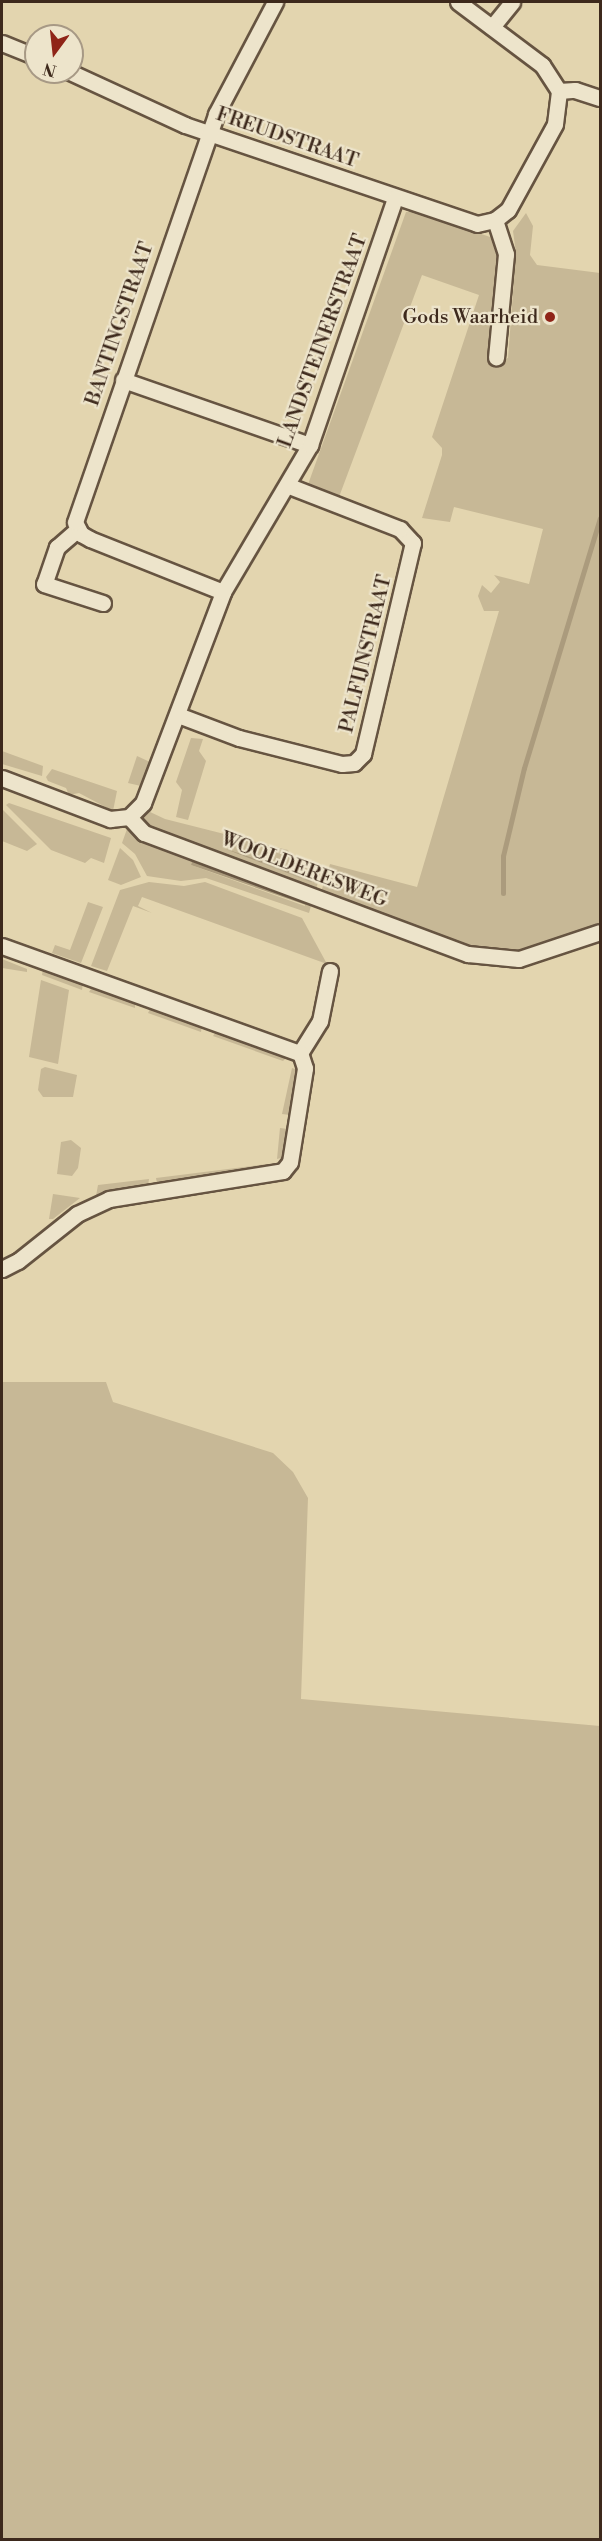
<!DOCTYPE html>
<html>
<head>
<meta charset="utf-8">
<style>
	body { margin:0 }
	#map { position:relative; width:602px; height:2541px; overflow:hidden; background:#e3d5af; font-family:"Libre Bodoni",serif }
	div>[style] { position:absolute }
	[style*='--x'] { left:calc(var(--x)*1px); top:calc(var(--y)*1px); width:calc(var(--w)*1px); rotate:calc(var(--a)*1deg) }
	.green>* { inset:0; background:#c7b896 }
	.water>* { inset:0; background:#ab9b7d }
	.stream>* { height:5px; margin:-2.5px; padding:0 2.5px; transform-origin:2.5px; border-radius:2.5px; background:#ab9b7d }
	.roads { filter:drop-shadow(2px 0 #665441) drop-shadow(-2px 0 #665441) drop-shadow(0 2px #665441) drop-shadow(0 -2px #665441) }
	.street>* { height:15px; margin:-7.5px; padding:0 7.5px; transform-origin:7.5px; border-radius:7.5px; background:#ede4cb }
	.dots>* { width:16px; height:16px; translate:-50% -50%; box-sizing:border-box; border:3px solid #ede4cb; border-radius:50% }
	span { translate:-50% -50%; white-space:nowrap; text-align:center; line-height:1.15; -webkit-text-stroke:4.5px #ede4cb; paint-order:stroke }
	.street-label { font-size:20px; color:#3d291c }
	.poi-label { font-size:20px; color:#3d291c }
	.right { translate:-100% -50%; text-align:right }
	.frame { position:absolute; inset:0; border:3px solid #3d291c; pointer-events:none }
	.north { position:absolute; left:24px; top:24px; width:60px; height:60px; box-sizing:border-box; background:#ede4cb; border:2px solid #a79985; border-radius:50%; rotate:195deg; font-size:16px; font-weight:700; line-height:24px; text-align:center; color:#3d291c }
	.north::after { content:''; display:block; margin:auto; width:21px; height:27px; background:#8f2418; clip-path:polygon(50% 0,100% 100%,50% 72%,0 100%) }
</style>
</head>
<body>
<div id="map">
	<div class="green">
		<i style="clip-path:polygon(406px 212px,417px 212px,493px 238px,499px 247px,491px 363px,508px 358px,516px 253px,513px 231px,526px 213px,533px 226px,530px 255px,537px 265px,600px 273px,600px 929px,531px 953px,478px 952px,321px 892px,330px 864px,417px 887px,499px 611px,484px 611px,478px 596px,482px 585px,491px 593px,500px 582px,494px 575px,529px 584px,543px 529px,454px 507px,450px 522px,422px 518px,442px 455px,442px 448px,432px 437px,479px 295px,422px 275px,336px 505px,306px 490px)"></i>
		<i style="clip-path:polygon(191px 738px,203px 739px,199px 751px,206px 761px,188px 820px,176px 817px,182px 790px,176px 782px)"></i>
		<i style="clip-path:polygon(2px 751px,43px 766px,42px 776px,2px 764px)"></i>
		<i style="clip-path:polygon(137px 756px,150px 762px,141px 786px,128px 783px)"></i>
		<i style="clip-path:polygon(52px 769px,117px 791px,113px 811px,79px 793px,69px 795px,66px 788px,48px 781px,46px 777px)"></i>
		<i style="clip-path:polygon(9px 803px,111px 838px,104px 863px,91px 858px,85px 863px,51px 850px,6px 805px)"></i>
		<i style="clip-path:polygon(2px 809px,37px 844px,27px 851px,2px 841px)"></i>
		<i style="clip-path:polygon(148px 811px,165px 819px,288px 850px,293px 859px,322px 866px,316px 890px,147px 828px,139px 820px)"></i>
		<i style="clip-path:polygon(evenodd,127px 829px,312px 902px,309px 913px,206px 878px,181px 881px,147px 876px,135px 854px,122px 843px,127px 829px,192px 861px,305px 903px,305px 906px,191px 865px,192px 861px)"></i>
		<i style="clip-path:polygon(120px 848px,133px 860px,141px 877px,121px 885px,108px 880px)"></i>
		<i style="clip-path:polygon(149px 882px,184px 886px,205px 882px,302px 918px,327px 964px,142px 897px,138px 906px,152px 913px,133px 906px,107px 971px,91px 966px,120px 890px)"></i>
		<i style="clip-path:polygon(88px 902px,103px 907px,81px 963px,52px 953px,55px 945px,70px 950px)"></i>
		<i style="clip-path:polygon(2px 959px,27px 969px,27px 972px,2px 968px)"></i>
		<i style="clip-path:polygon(43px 969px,83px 983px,82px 990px,42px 975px)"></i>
		<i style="clip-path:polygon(41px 980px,69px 990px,58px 1064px,29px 1057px)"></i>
		<i style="clip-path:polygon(93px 986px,135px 1001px,135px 1008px,89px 992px)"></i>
		<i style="clip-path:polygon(151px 1007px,202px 1025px,201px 1032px,148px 1013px)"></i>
		<i style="clip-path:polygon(217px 1030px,288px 1055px,286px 1058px,283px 1061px,213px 1036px)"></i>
		<i style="clip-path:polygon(45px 1067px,77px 1075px,73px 1097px,43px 1097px,38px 1090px,41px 1069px)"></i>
		<i style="clip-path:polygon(292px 1068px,298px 1070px,290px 1115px,282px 1114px)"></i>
		<i style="clip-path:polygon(280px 1128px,288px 1129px,285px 1157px,277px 1159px)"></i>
		<i style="clip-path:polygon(71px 1140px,81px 1148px,78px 1168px,72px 1176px,57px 1174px,61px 1142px)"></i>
		<i style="clip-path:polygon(267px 1164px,270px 1166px,157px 1183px,156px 1178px)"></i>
		<i style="clip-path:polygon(149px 1179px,148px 1186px,96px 1196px,98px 1185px)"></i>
		<i style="clip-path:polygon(53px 1194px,80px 1198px,53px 1219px,49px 1219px)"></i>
		<i style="clip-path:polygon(2px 1382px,106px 1382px,113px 1402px,273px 1453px,293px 1472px,308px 1498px,301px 1699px,600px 1726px,600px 2539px,2px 2539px)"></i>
	</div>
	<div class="water">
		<i style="clip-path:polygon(223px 848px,313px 878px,314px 881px,311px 882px)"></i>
		<i style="clip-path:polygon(192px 861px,305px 903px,306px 905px,191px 865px)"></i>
	</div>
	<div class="stream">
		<i style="--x:503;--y:893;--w:37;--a:-90"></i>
		<i style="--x:503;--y:856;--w:90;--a:-76.6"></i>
		<i style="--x:524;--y:768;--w:261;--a:-73.1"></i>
	</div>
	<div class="roads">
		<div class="street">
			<i style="--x:492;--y:27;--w:32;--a:-51"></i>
			<i style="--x:2;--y:43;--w:37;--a:22"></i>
			<i style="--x:70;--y:72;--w:127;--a:24.7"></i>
			<i style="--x:185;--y:125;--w:308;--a:18.7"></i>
			<i style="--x:477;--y:224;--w:18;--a:-13"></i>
			<i style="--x:495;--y:220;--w:16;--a:-38"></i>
			<i style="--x:508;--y:210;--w:98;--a:-61.3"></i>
			<i style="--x:555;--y:124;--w:33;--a:-83"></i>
			<i style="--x:559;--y:91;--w:31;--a:-123"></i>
			<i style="--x:542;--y:65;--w:105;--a:-143.1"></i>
			<i style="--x:559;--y:91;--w:16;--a:-4"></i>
			<i style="--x:575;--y:90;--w:26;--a:18"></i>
			<i style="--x:495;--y:220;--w:36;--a:72"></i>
			<i style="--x:506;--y:254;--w:104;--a:95.5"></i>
			<i style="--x:123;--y:380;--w:198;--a:19.2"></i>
			<i style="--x:78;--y:529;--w:28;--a:139"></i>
			<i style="--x:57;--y:547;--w:39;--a:109"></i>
			<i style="--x:44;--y:584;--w:62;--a:17.9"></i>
			<i style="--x:223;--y:592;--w:143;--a:-158.3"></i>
			<i style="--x:90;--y:539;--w:10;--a:-151"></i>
			<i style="--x:81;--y:534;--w:13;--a:-117"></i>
			<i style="--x:75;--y:522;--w:432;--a:-70.9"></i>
			<i style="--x:216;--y:114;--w:127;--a:-62.2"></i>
			<i style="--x:178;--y:715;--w:65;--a:20.7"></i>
			<i style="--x:239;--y:738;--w:106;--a:14.2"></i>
			<i style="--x:342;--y:764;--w:12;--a:-5"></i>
			<i style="--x:354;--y:763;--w:13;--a:-45"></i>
			<i style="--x:363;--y:754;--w:217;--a:-76.7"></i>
			<i style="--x:413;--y:543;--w:19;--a:-133"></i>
			<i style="--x:400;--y:529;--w:119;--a:-158.8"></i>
			<i style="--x:2;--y:778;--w:116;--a:20.8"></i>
			<i style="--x:110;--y:819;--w:19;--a:-6"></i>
			<i style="--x:129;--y:817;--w:22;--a:47"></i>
			<i style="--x:144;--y:833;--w:346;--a:20.5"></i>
			<i style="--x:468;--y:954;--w:51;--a:5.6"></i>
			<i style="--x:519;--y:959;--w:85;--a:-18.4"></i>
			<i style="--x:129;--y:817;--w:20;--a:-45"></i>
			<i style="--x:143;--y:803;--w:226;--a:-69.2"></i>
			<i style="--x:223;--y:592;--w:171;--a:-59.4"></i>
			<i style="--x:310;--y:445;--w:261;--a:-71"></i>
			<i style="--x:2;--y:946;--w:317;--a:19.8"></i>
			<i style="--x:300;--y:1053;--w:38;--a:-58"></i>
			<i style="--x:320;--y:1021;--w:51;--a:-78.7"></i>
			<i style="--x:2;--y:1269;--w:18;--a:-27"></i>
			<i style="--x:18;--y:1261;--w:75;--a:-38.5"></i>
			<i style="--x:77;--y:1214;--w:35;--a:-25"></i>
			<i style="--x:109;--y:1199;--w:176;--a:-9.1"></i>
			<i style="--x:283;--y:1171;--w:11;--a:-52"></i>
			<i style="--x:290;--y:1162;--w:95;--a:-80.9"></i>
			<i style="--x:305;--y:1068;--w:16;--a:-108"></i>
		</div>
	</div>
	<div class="dots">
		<i style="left:550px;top:317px;background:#8f2418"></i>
	</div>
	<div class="street-label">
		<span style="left:287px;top:138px;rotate:19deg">FREUDSTRAAT</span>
		<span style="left:120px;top:324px;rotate:-71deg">BANTINGSTRAAT</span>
		<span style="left:323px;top:341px;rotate:-70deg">LANDSTEINERSTRAAT</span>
		<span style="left:366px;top:654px;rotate:-76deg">PALFIJNSTRAAT</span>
		<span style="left:304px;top:870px;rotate:21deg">WOOLDERESWEG</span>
	</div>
	<div class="poi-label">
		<span class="right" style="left:538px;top:317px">Gods Waarheid</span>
	</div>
	<div class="frame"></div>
	<div class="north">N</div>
</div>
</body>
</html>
